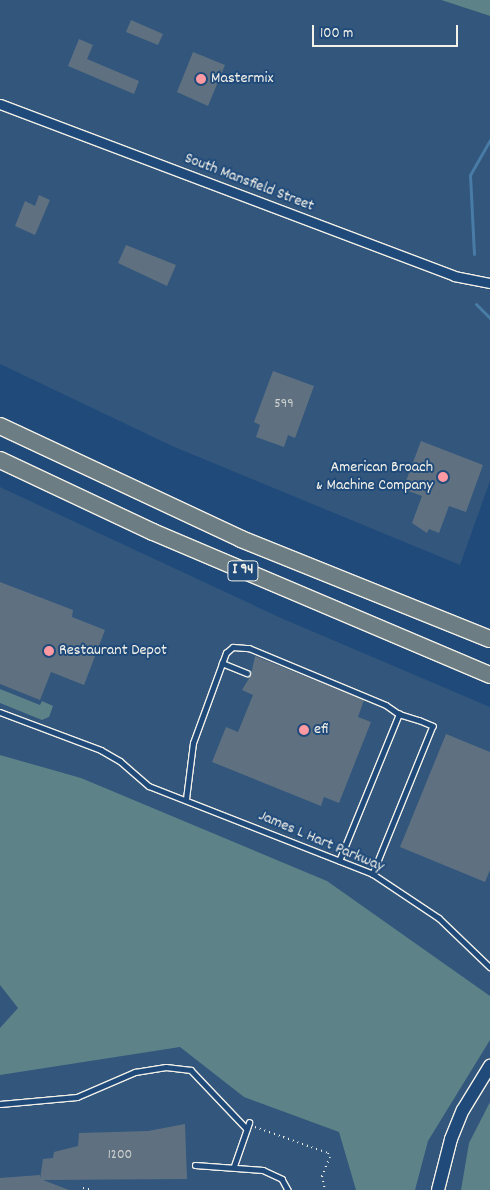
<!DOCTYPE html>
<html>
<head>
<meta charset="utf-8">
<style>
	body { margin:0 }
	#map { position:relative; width:490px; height:1190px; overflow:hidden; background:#1f4a7a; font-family:Dekko,sans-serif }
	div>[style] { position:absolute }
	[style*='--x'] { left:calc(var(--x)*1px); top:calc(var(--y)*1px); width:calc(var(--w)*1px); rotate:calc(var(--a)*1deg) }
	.built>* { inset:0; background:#32567c }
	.green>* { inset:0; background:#5d8287 }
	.stream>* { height:3px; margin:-1.5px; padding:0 1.5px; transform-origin:1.5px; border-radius:1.5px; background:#487ca6 }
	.building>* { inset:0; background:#5f7180 }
	.path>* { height:2px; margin-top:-1px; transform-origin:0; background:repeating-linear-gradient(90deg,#f4f1e8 0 1px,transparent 0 5px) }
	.roads { filter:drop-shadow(1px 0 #f4f1e8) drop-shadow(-1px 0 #f4f1e8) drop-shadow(0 1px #f4f1e8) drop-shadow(0 -1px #f4f1e8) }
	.lane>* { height:4.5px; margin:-2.25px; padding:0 2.25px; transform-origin:2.25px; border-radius:2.25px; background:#1f4a7a }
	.street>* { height:9px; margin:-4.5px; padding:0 4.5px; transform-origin:4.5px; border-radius:4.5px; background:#1f4a7a }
	.secondary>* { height:12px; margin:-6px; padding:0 6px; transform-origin:6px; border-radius:6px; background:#1f4a7a }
	.highway>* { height:16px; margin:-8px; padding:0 8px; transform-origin:8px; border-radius:8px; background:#6c7e84 }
	.dots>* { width:14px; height:14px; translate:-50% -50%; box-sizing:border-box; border:2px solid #1f4a7a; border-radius:50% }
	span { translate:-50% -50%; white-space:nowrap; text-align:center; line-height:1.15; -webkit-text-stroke:4px #1f4a7a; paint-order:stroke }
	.number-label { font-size:14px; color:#cfd1ce }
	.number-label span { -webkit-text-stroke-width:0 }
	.shield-label span { padding:1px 4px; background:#1f4a7a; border:1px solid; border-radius:4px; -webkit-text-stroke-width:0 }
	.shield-label { font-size:15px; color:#f4f1e8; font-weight:700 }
	.poi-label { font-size:16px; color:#f4f1e8 }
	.left { translate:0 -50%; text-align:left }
	.right { translate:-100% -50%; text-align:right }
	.street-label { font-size:16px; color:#f4f1e8 }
	.scale { position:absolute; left:312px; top:25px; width:146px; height:22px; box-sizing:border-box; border:2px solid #f4f1e8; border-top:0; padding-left:6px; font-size:15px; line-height:18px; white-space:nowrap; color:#f4f1e8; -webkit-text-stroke:4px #1f4a7a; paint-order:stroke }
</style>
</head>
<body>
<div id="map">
	<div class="built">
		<i style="clip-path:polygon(0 0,441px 0,490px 16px,490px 481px,460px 565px,172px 446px,0 364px)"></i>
		<i style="clip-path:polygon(0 487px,281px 618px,490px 707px,490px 1190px,0 1190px)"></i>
	</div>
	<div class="green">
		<i style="clip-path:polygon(441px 0,490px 0,490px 16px)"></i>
		<i style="clip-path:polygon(0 689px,40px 705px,42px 701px,53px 706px,49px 717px,42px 720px,0 703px)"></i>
		<i style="clip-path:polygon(0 755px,81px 778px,327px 881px,490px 996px,490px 1040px,428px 1141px,415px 1190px,356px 1190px,339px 1132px,244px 1097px,180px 1047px,0 1075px,0 1028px,18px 1008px,0 985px)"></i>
		<i style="clip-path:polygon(490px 1102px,490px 1190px,461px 1190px,469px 1143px)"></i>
	</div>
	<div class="stream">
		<i style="--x:474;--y:254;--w:79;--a:-92.9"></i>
		<i style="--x:470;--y:175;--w:40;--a:-60.3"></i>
		<i style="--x:476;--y:304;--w:20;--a:45"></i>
	</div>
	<div class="building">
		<i style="clip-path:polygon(131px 20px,163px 34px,158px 45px,126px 32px)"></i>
		<i style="clip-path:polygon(79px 39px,93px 45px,87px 59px,139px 81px,134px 94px,68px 66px)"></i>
		<i style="clip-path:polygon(193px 52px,225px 65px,208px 106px,177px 92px)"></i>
		<i style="clip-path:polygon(39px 195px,50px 200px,35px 235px,15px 226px,25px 201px,35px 206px)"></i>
		<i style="clip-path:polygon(126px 245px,176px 265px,167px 286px,118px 263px)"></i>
		<i style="clip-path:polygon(273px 371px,314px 386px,295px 438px,288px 435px,284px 447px,256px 437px,260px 425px,254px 422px)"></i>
		<i style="clip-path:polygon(421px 441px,483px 465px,466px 512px,449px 506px,439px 533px,429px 529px,427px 533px,412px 523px,422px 496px,403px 489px)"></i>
		<i style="clip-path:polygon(0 582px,73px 610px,72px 617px,105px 630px,84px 685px,51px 672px,40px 700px,0 684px)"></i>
		<i style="clip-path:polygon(255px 656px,364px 700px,358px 717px,371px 722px,339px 803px,324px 797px,321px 806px,212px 762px,226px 727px,238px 732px,253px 695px,242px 690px,251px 675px)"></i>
		<i style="clip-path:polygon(446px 734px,490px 752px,490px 870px,485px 882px,400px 847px)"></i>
		<i style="clip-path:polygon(185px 1124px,187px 1179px,43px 1180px,69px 1190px,0 1190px,0 1178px,40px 1175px,40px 1179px,43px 1159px,53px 1158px,54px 1152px,78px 1146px,79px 1133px,148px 1131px)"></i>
	</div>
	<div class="path">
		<i style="--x:255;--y:1127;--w:77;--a:19.6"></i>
		<i style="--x:328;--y:1153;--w:4;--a:63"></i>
		<i style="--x:330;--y:1157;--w:21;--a:113"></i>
		<i style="--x:322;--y:1176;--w:14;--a:78"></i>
		<i style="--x:83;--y:1188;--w:10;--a:11"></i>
	</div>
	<div class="roads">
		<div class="lane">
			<i style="--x:222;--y:663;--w:27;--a:22"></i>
			<i style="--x:0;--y:712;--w:108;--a:20.6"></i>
			<i style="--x:101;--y:750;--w:22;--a:30"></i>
			<i style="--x:120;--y:761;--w:38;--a:41"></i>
			<i style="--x:149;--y:786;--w:241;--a:21.4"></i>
			<i style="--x:373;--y:874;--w:79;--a:33.7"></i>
			<i style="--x:439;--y:918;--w:71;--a:43.9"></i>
			<i style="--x:186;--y:799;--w:56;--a:-82.9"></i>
			<i style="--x:193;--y:743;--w:96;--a:-69.9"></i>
			<i style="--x:226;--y:653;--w:9;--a:-41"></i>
			<i style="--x:233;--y:647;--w:16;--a:4"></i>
			<i style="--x:249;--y:648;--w:148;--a:22.6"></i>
			<i style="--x:386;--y:705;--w:16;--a:35"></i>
			<i style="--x:339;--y:861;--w:159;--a:-67.8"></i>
			<i style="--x:399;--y:714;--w:21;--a:17"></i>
			<i style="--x:419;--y:720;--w:15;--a:23"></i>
			<i style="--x:433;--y:726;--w:160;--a:112.1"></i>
			<i style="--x:0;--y:1104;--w:77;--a:-5.2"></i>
			<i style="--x:77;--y:1097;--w:63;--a:-23.3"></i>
			<i style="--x:135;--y:1072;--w:31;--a:-9"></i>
			<i style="--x:166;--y:1067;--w:25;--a:7"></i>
			<i style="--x:191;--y:1070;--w:81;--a:46.5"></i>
			<i style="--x:195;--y:1165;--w:68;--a:4.2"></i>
			<i style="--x:263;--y:1170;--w:21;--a:25"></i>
			<i style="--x:282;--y:1179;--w:13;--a:61"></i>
			<i style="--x:234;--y:1166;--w:46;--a:-70.8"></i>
		</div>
		<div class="street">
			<i style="--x:0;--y:104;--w:485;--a:20.7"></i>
			<i style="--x:454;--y:276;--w:37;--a:11"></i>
		</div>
		<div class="secondary">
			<i style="--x:438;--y:1190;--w:53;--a:-75.7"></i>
			<i style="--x:451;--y:1139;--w:31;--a:-68"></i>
			<i style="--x:463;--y:1110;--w:52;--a:-58.5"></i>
		</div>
		<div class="highway">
			<i style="--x:0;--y:426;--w:266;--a:25.1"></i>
			<i style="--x:241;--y:539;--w:268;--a:21.9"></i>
			<i style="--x:0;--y:460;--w:169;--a:25.2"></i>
			<i style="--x:153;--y:532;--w:366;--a:23"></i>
		</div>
	</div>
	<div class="dots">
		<i style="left:201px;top:79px;background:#ff9aa2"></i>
		<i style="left:443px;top:477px;background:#ff9aa2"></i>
		<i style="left:49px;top:651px;background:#ff9aa2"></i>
		<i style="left:304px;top:730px;background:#ff9aa2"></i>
	</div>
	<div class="number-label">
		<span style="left:284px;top:404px">599</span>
		<span style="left:120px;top:1155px">1200</span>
	</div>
	<div class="shield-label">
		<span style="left:243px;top:571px">I 94</span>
	</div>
	<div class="poi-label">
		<span class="left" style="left:211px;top:79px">Mastermix</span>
		<span class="right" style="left:433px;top:477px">American Broach<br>&amp; Machine Company</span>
		<span class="left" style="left:59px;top:651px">Restaurant Depot</span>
		<span class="left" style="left:314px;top:730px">efi</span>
	</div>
	<div class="street-label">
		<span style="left:249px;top:183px;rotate:21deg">South Mansfield Street</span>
		<span style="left:321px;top:842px;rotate:23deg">James L Hart Parkway</span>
	</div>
	<div class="scale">100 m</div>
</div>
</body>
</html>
